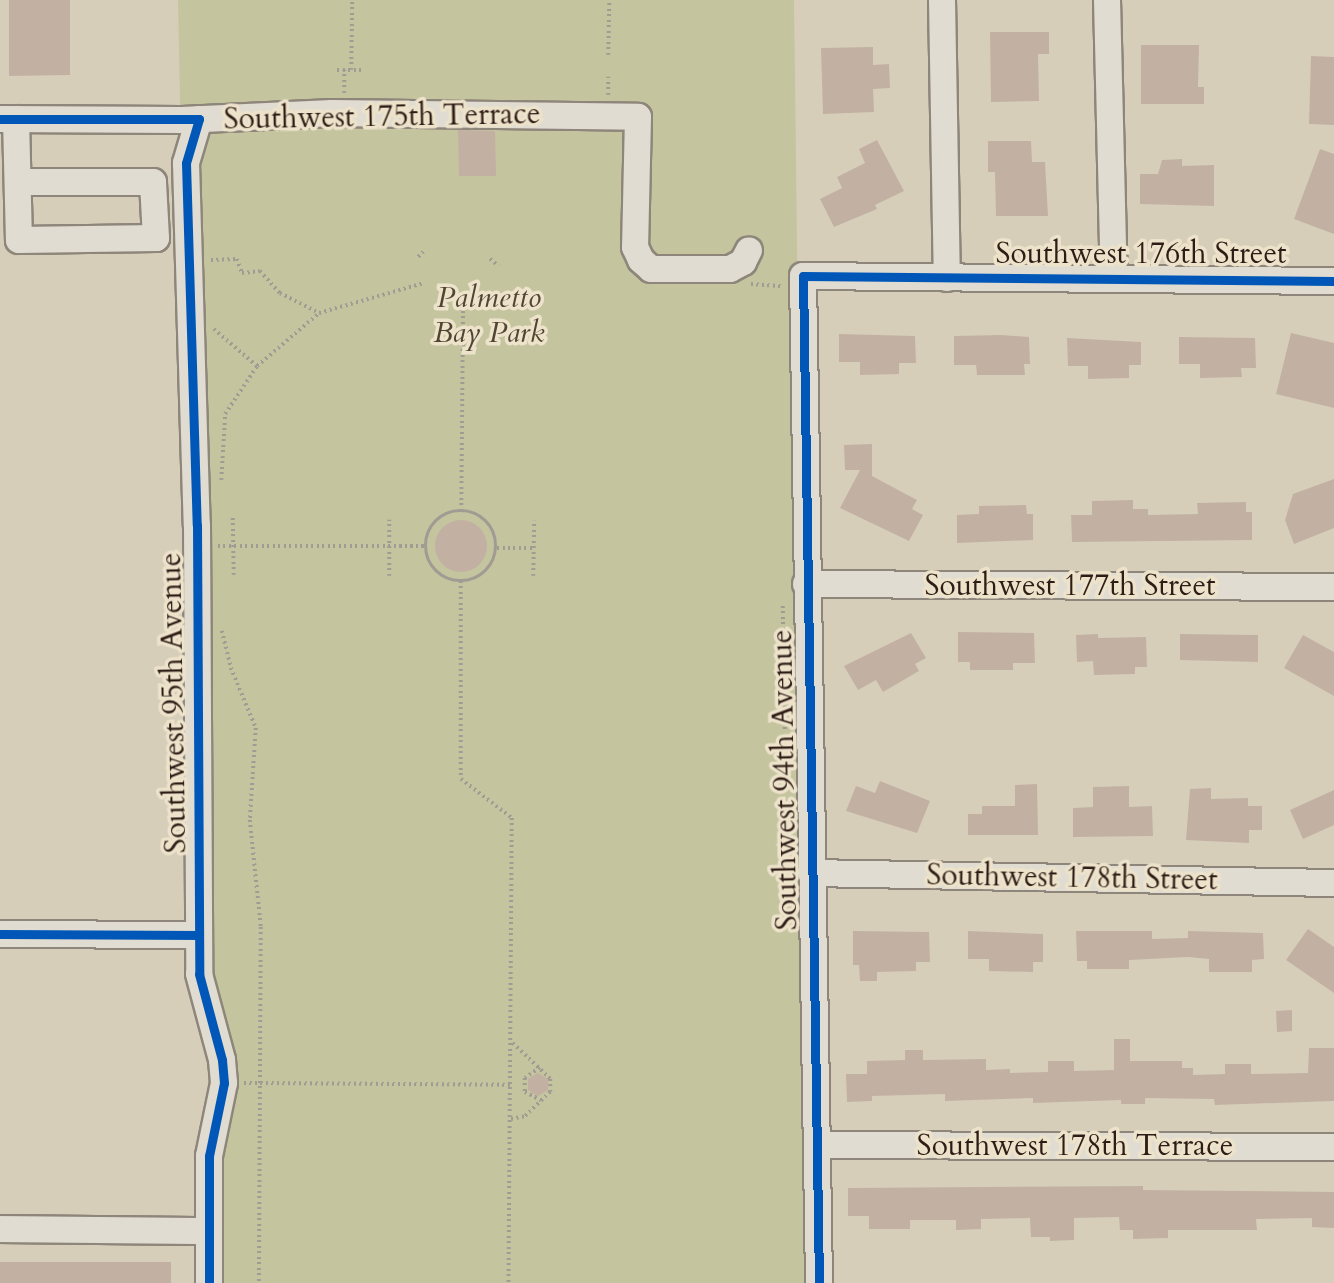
<!DOCTYPE html>
<html>
<head>
<meta charset="utf-8">
<style>
	body { margin:0 }
	#map { position:relative; width:1334px; height:1283px; overflow:hidden; background:#d7ceba; font-family:Cardo,serif }
	div>[style] { position:absolute }
	[style*='--x'] { left:calc(var(--x)*1px); top:calc(var(--y)*1px); width:calc(var(--w)*1px); rotate:calc(var(--a)*1deg) }
	.green>* { inset:0; background:#c4c49f }
	.building>* { inset:0; background:#c2b1a3 }
	.round { border-radius:50% }
	.path>* { height:3.5px; margin-top:-1.75px; transform-origin:0; background:repeating-linear-gradient(90deg,#a19b93 0 2px,transparent 0 5.5px) }
	.path>.ring { margin:-1.75px; padding:0; box-sizing:content-box; background:none; border:3.5px solid #a19b93; border-radius:50% }
	.roads { filter:drop-shadow(2px 0 #8e867a) drop-shadow(-2px 0 #8e867a) drop-shadow(0 2px #8e867a) drop-shadow(0 -2px #8e867a) }
	.minor>* { height:26px; margin:-13px; padding:0 13px; transform-origin:13px; border-radius:13px; background:#e0dcd1 }
	.cycleway>* { height:9px; margin:-4.5px; padding:0 4.5px; transform-origin:4.5px; border-radius:4.5px; background:#0057b8 }
	span { translate:-50% -50%; white-space:nowrap; text-align:center; line-height:1.15; -webkit-text-stroke:7px #ede2ca; paint-order:stroke }
	.street-label { font-size:30px; color:#2e1d16 }
	.park-label { font-size:30px; color:#504533; font-style:italic }
</style>
</head>
<body>
<div id="map">
	<div class="green">
		<i style="clip-path:polygon(178px 0,794px 0,810px 1283px,222px 1283px,218px 1154px,196px 912px)"></i>
	</div>
	<div class="building">
		<i style="clip-path:polygon(9px 0,70px 0,70px 75px,9px 76px)"></i>
		<i style="clip-path:polygon(990px 32px,1049px 32px,1049px 54px,1038px 54px,1039px 101px,991px 102px)"></i>
		<i style="clip-path:polygon(1141px 45px,1199px 45px,1198px 87px,1204px 87px,1204px 104px,1141px 104px)"></i>
		<i style="clip-path:polygon(873px 47px,873px 65px,889px 64px,890px 88px,873px 89px,874px 112px,823px 114px,821px 48px)"></i>
		<i style="clip-path:polygon(1311px 56px,1334px 57px,1334px 125px,1309px 124px)"></i>
		<i style="clip-path:polygon(458px 130px,495px 131px,496px 176px,459px 176px)"></i>
		<i style="clip-path:polygon(877px 140px,904px 191px,875px 205px,877px 209px,834px 227px,820px 199px,842px 188px,837px 177px,865px 163px,859px 149px)"></i>
		<i style="clip-path:polygon(988px 141px,1031px 141px,1032px 162px,1045px 162px,1048px 216px,996px 216px,995px 172px,988px 172px)"></i>
		<i style="clip-path:polygon(1320px 149px,1334px 154px,1334px 234px,1294px 219px)"></i>
		<i style="clip-path:polygon(1182px 159px,1182px 166px,1214px 165px,1214px 206px,1140px 204px,1140px 174px,1158px 174px,1162px 160px)"></i>
		<i style="clip-path:polygon(1291px 333px,1334px 343px,1334px 408px,1276px 394px)"></i>
		<i style="clip-path:polygon(839px 334px,915px 336px,916px 363px,899px 363px,899px 374px,860px 375px,860px 362px,839px 362px)"></i>
		<i style="clip-path:polygon(1001px 335px,1029px 337px,1030px 364px,1024px 364px,1025px 375px,977px 375px,976px 365px,954px 365px,954px 336px)"></i>
		<i style="clip-path:polygon(1179px 337px,1255px 338px,1256px 368px,1241px 368px,1242px 377px,1200px 378px,1200px 364px,1179px 364px)"></i>
		<i style="clip-path:polygon(1067px 338px,1141px 342px,1141px 365px,1129px 365px,1129px 378px,1088px 379px,1088px 366px,1068px 366px)"></i>
		<i style="clip-path:polygon(872px 444px,872px 476px,917px 500px,912px 509px,923px 515px,909px 541px,840px 508px,860px 470px,845px 470px,844px 445px)"></i>
		<i style="clip-path:polygon(1334px 479px,1334px 528px,1294px 544px,1285px 520px,1293px 494px)"></i>
		<i style="clip-path:polygon(1133px 500px,1133px 509px,1148px 509px,1148px 515px,1198px 514px,1197px 503px,1246px 502px,1246px 512px,1252px 512px,1252px 540px,1072px 542px,1071px 515px,1092px 515px,1092px 501px)"></i>
		<i style="clip-path:polygon(1026px 505px,1027px 514px,1033px 514px,1033px 540px,957px 543px,957px 515px,979px 514px,979px 506px)"></i>
		<i class="round" style="left:435px;top:520px;width:52px;height:52px"></i>
		<i style="clip-path:polygon(958px 632px,1034px 633px,1035px 663px,1013px 663px,1013px 670px,970px 670px,970px 662px,958px 662px)"></i>
		<i style="clip-path:polygon(911px 633px,926px 658px,915px 664px,919px 671px,883px 692px,876px 680px,858px 690px,844px 666px)"></i>
		<i style="clip-path:polygon(1098px 634px,1098px 638px,1146px 637px,1147px 667px,1135px 667px,1135px 674px,1094px 675px,1093px 661px,1077px 662px,1076px 635px)"></i>
		<i style="clip-path:polygon(1180px 634px,1258px 635px,1258px 662px,1180px 660px)"></i>
		<i style="clip-path:polygon(1303px 635px,1334px 652px,1334px 696px,1284px 668px)"></i>
		<i style="clip-path:polygon(880px 781px,930px 801px,917px 833px,846px 811px,856px 786px,875px 793px)"></i>
		<i style="clip-path:polygon(1037px 784px,1038px 835px,968px 835px,968px 814px,982px 814px,982px 806px,1015px 806px,1015px 785px)"></i>
		<i style="clip-path:polygon(1129px 786px,1129px 807px,1152px 806px,1153px 836px,1073px 837px,1073px 808px,1093px 807px,1093px 787px)"></i>
		<i style="clip-path:polygon(1211px 788px,1211px 799px,1248px 798px,1248px 806px,1262px 806px,1262px 830px,1249px 830px,1249px 843px,1186px 840px,1190px 789px)"></i>
		<i style="clip-path:polygon(1334px 790px,1334px 825px,1303px 839px,1290px 810px)"></i>
		<i style="clip-path:polygon(1308px 929px,1334px 947px,1334px 993px,1286px 960px)"></i>
		<i style="clip-path:polygon(853px 931px,929px 932px,930px 962px,916px 962px,916px 971px,877px 972px,877px 981px,860px 981px,859px 965px,853px 965px)"></i>
		<i style="clip-path:polygon(968px 931px,1043px 934px,1043px 962px,1033px 962px,1033px 972px,989px 971px,989px 959px,968px 959px)"></i>
		<i style="clip-path:polygon(1076px 931px,1152px 931px,1152px 939px,1188px 938px,1188px 931px,1263px 933px,1264px 959px,1252px 960px,1252px 972px,1209px 972px,1209px 959px,1188px 957px,1129px 960px,1129px 969px,1087px 969px,1087px 961px,1077px 961px)"></i>
		<i style="clip-path:polygon(1292px 1010px,1292px 1031px,1277px 1032px,1276px 1011px)"></i>
		<i style="clip-path:polygon(1114px 1039px,1130px 1039px,1130px 1061px,1182px 1061px,1182px 1068px,1193px 1068px,1193px 1075px,1225px 1074px,1225px 1064px,1251px 1064px,1251px 1074px,1308px 1073px,1309px 1048px,1334px 1048px,1334px 1101px,1215px 1105px,1214px 1099px,1145px 1098px,1145px 1104px,1121px 1104px,1121px 1100px,1033px 1103px,1033px 1098px,945px 1101px,945px 1094px,872px 1096px,872px 1101px,847px 1102px,846px 1074px,867px 1074px,867px 1061px,905px 1060px,905px 1050px,923px 1050px,923px 1060px,986px 1059px,986px 1070px,1010px 1069px,1010px 1073px,1048px 1072px,1048px 1061px,1074px 1061px,1074px 1071px,1114px 1070px)"></i>
		<i style="clip-path:polygon(538px 1073px,548px 1079px,548px 1090px,538px 1096px,528px 1090px,528px 1079px)"></i>
		<i style="clip-path:polygon(1143px 1186px,1143px 1190px,1334px 1192px,1334px 1228px,1312px 1227px,1312px 1218px,1256px 1219px,1257px 1230px,1168px 1230px,1168px 1238px,1133px 1239px,1133px 1230px,1120px 1230px,1119px 1217px,1074px 1218px,1074px 1240px,1050px 1241px,1050px 1237px,1031px 1237px,1030px 1218px,981px 1219px,981px 1229px,956px 1230px,956px 1220px,910px 1220px,910px 1229px,869px 1229px,869px 1216px,848px 1216px,848px 1188px)"></i>
		<i style="clip-path:polygon(0 1262px,171px 1262px,171px 1283px,0 1283px)"></i>
	</div>
	<div class="path">
		<i style="--x:608;--y:55;--w:52;--a:-88.9"></i>
		<i style="--x:337;--y:70;--w:24;--a:0"></i>
		<i style="--x:351;--y:70;--w:70;--a:-89.2"></i>
		<i style="--x:344;--y:93;--w:23;--a:-90"></i>
		<i style="--x:608;--y:95;--w:18;--a:-90"></i>
		<i style="--x:418;--y:257;--w:8;--a:-45"></i>
		<i style="--x:490;--y:259;--w:11;--a:38"></i>
		<i style="--x:211;--y:260;--w:26;--a:-2"></i>
		<i style="--x:237;--y:259;--w:15;--a:70"></i>
		<i style="--x:242;--y:273;--w:18;--a:-6"></i>
		<i style="--x:260;--y:271;--w:30;--a:48"></i>
		<i style="--x:280;--y:293;--w:44;--a:27.1"></i>
		<i style="--x:751;--y:284;--w:31;--a:4"></i>
		<i style="--x:214;--y:329;--w:57;--a:40.7"></i>
		<i style="--x:221;--y:480;--w:66;--a:-86.5"></i>
		<i style="--x:225;--y:414;--w:58;--a:-56.3"></i>
		<i style="--x:257;--y:366;--w:82;--a:-40.5"></i>
		<i style="--x:319;--y:313;--w:109;--a:-15.9"></i>
		<i class="ring" style="left:426px;top:511px;width:66.5px;height:66.5px"></i>
		<i style="--x:461;--y:511;--w:210;--a:-89.5"></i>
		<i style="--x:233;--y:518;--w:57;--a:89"></i>
		<i style="--x:218;--y:546;--w:208;--a:0"></i>
		<i style="--x:497;--y:548;--w:36;--a:0"></i>
		<i style="--x:389;--y:576;--w:56;--a:-90"></i>
		<i style="--x:533;--y:576;--w:55;--a:-89"></i>
		<i style="--x:461;--y:581;--w:198;--a:90"></i>
		<i style="--x:461;--y:779;--w:64;--a:37.4"></i>
		<i style="--x:512;--y:818;--w:465;--a:90.4"></i>
		<i style="--x:783;--y:606;--w:125;--a:89.1"></i>
		<i style="--x:222;--y:631;--w:38;--a:76"></i>
		<i style="--x:231;--y:668;--w:65;--a:67.4"></i>
		<i style="--x:256;--y:728;--w:92;--a:93.7"></i>
		<i style="--x:250;--y:820;--w:108;--a:84.1"></i>
		<i style="--x:261;--y:927;--w:356;--a:90.3"></i>
		<i style="--x:540;--y:1068;--w:18;--a:146"></i>
		<i style="--x:525;--y:1078;--w:14;--a:90"></i>
		<i style="--x:525;--y:1092;--w:18;--a:27"></i>
		<i style="--x:244;--y:1083;--w:266;--a:0.4"></i>
		<i style="--x:511;--y:1119;--w:14;--a:-12"></i>
		<i style="--x:525;--y:1116;--w:35;--a:-44"></i>
		<i style="--x:550;--y:1092;--w:13;--a:-90"></i>
		<i style="--x:550;--y:1079;--w:54;--a:-136.5"></i>
	</div>
	<div class="roads">
		<div class="minor">
			<i style="--x:942;--y:0;--w:278;--a:89"></i>
			<i style="--x:1107;--y:0;--w:278;--a:88.6"></i>
			<i style="--x:0;--y:119;--w:182;--a:0.3"></i>
			<i style="--x:182;--y:120;--w:150;--a:-2.7"></i>
			<i style="--x:332;--y:113;--w:306;--a:0.7"></i>
			<i style="--x:638;--y:117;--w:130;--a:91.3"></i>
			<i style="--x:635;--y:247;--w:14;--a:65"></i>
			<i style="--x:641;--y:260;--w:13;--a:42"></i>
			<i style="--x:651;--y:269;--w:79;--a:0"></i>
			<i style="--x:730;--y:269;--w:15;--a:-28"></i>
			<i style="--x:743;--y:262;--w:13;--a:-63"></i>
			<i style="--x:16;--y:119;--w:121;--a:88.6"></i>
			<i style="--x:19;--y:240;--w:137;--a:-0.8"></i>
			<i style="--x:156;--y:238;--w:56;--a:-93.1"></i>
			<i style="--x:153;--y:182;--w:135;--a:180"></i>
			<i style="--x:199;--y:119;--w:46;--a:106.5"></i>
			<i style="--x:186;--y:163;--w:362;--a:88.3"></i>
			<i style="--x:197;--y:525;--w:449;--a:89.7"></i>
			<i style="--x:199;--y:974;--w:89;--a:75"></i>
			<i style="--x:222;--y:1060;--w:23;--a:85"></i>
			<i style="--x:224;--y:1083;--w:75;--a:101.6"></i>
			<i style="--x:209;--y:1156;--w:127;--a:90"></i>
			<i style="--x:806;--y:584;--w:528;--a:0.33"></i>
			<i style="--x:811;--y:873;--w:523;--a:1.1"></i>
			<i style="--x:0;--y:934;--w:199;--a:0.3"></i>
			<i style="--x:817;--y:1145;--w:517;--a:0.22"></i>
			<i style="--x:0;--y:1229;--w:208;--a:0.6"></i>
			<i style="--x:819;--y:1283;--w:1007;--a:-90.91"></i>
			<i style="--x:803;--y:276;--w:531;--a:0.54"></i>
		</div>
	</div>
	<div class="cycleway">
		<i style="--x:0;--y:119;--w:199;--a:0"></i>
		<i style="--x:199;--y:119;--w:46;--a:106.5"></i>
		<i style="--x:186;--y:163;--w:362;--a:88.3"></i>
		<i style="--x:197;--y:525;--w:449;--a:89.7"></i>
		<i style="--x:199;--y:974;--w:89;--a:75"></i>
		<i style="--x:222;--y:1060;--w:23;--a:85"></i>
		<i style="--x:224;--y:1083;--w:75;--a:101.6"></i>
		<i style="--x:209;--y:1156;--w:127;--a:90"></i>
		<i style="--x:0;--y:934;--w:199;--a:0.3"></i>
		<i style="--x:819;--y:1283;--w:1007;--a:-90.91"></i>
		<i style="--x:803;--y:276;--w:531;--a:0.54"></i>
	</div>
	<div class="street-label">
		<span style="left:382px;top:117px;rotate:-1deg">Southwest 175th Terrace</span>
		<span style="left:1141px;top:254px">Southwest 176th Street</span>
		<span style="left:1070px;top:586px">Southwest 177th Street</span>
		<span style="left:174px;top:703px;rotate:-91deg">Southwest 95th Avenue</span>
		<span style="left:785px;top:780px;rotate:-91deg">Southwest 94th Avenue</span>
		<span style="left:1072px;top:878px;rotate:1deg">Southwest 178th Street</span>
		<span style="left:1075px;top:1146px">Southwest 178th Terrace</span>
	</div>
	<div class="park-label">
		<span style="left:489px;top:315px">Palmetto<br>Bay Park</span>
	</div>
</div>
</body>
</html>
